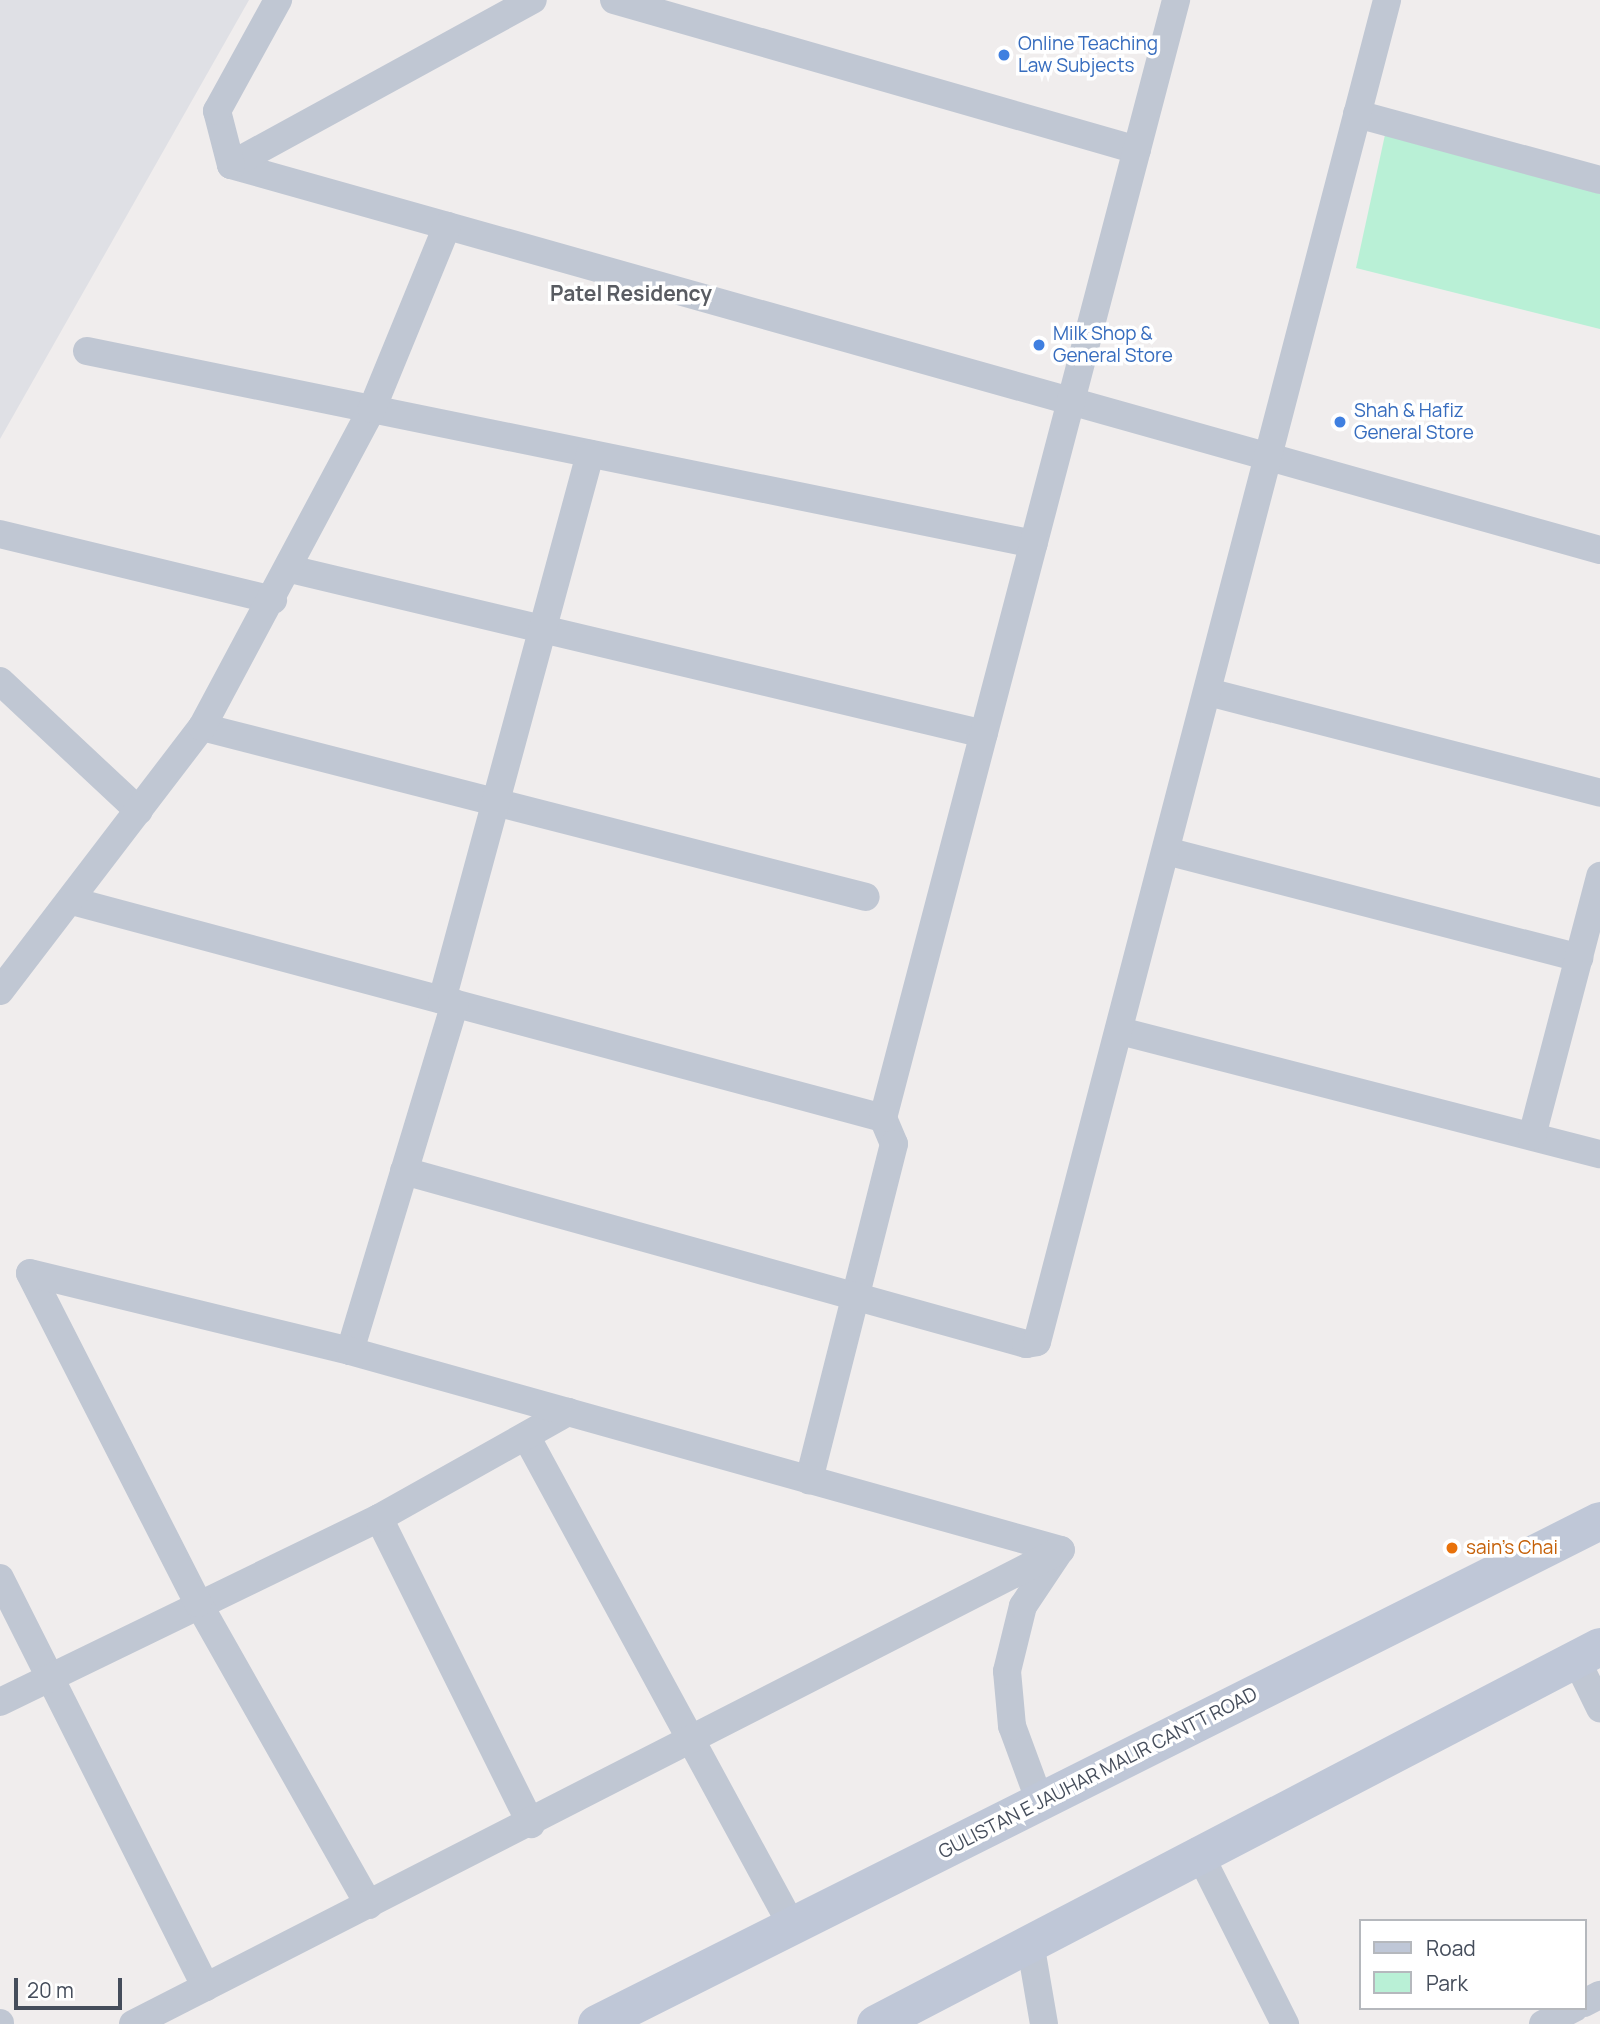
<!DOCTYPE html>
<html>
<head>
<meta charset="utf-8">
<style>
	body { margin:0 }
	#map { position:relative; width:1600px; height:2024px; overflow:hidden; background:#f0eded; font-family:Manrope,sans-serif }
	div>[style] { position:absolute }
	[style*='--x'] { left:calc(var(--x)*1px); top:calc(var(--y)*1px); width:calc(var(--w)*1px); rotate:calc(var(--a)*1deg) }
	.airport>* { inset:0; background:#dfe0e5 }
	.green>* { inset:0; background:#b9f0d6 }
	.street>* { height:28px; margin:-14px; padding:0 14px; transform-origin:14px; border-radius:14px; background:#c0c7d3 }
	.secondary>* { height:38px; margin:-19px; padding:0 19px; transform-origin:19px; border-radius:19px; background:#bfc7d7 }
	.dots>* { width:19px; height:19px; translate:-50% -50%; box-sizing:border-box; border:4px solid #fff; border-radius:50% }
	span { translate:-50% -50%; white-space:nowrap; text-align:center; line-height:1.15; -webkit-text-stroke:7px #fff; paint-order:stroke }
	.shop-label { font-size:19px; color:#366cbe }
	.left { translate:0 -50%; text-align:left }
	.food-label { font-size:19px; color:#c56008 }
	.street-label { font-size:19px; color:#454d5b }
	.neighbourhood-label { font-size:21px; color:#595c62; font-weight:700 }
	.legend { position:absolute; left:1359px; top:1919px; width:228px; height:91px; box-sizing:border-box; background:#fff; border:2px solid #b5b8bd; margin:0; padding:9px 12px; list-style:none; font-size:21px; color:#454d5b }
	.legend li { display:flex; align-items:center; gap:14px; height:35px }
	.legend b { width:35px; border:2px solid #b5b8bd }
	.scale { position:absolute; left:14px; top:1978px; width:108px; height:32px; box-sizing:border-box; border:4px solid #454d5b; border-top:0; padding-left:9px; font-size:21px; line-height:24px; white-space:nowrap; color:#454d5b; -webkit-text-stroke:5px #fff; paint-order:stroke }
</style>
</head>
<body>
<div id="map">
	<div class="airport">
		<i style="clip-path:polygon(0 0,249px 0,0 439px)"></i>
	</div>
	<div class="green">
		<i style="clip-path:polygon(1388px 121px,1600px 171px,1600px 329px,1356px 268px)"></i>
	</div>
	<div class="street">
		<i style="--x:614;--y:0;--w:544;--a:16"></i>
		<i style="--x:1357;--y:114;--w:252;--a:15.2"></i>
		<i style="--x:231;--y:165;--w:1422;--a:15.71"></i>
		<i style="--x:231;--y:165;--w:344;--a:-28.7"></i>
		<i style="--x:231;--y:165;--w:56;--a:-104.5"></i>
		<i style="--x:217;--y:111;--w:127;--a:-61.2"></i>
		<i style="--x:87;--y:351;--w:966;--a:11.52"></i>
		<i style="--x:0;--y:534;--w:281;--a:13.6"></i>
		<i style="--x:290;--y:569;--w:713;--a:13.37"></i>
		<i style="--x:0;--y:681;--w:190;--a:43.1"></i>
		<i style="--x:1208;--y:692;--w:405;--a:14.4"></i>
		<i style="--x:202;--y:727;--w:685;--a:14.36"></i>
		<i style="--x:1166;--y:851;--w:427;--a:14.5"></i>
		<i style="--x:72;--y:901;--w:840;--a:14.98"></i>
		<i style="--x:883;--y:1118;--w:28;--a:67"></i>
		<i style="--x:894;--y:1144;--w:347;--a:104.2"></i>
		<i style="--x:0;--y:991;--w:332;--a:-52.6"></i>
		<i style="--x:202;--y:727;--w:361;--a:-61.9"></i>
		<i style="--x:372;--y:409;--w:198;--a:-67.7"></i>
		<i style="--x:442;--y:1000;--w:566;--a:-74.83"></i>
		<i style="--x:1120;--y:1031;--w:496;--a:14.4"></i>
		<i style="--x:883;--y:1118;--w:1156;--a:-75.31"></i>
		<i style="--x:1532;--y:1136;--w:269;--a:-75.3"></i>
		<i style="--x:404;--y:1171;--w:646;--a:15.54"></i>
		<i style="--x:1026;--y:1344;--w:11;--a:-10"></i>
		<i style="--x:1037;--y:1342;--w:1387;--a:-75.38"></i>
		<i style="--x:350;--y:1351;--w:363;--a:-73.2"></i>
		<i style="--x:526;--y:1436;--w:558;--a:61.5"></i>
		<i style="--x:379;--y:1518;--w:342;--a:63.6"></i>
		<i style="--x:0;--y:1578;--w:458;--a:63.3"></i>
		<i style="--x:1576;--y:1659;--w:55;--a:63.9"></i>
		<i style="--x:0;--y:1702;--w:421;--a:-25.9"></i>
		<i style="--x:379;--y:1518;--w:217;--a:-29.3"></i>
		<i style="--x:1040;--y:1802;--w:81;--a:-110.2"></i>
		<i style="--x:1012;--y:1726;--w:55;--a:-95.2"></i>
		<i style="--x:1007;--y:1671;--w:67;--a:-76.2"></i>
		<i style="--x:1023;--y:1606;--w:65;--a:-56.3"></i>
		<i style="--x:1198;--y:1851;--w:194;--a:63.3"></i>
		<i style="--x:369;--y:1905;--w:347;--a:-119.5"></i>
		<i style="--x:198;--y:1603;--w:370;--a:-117"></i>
		<i style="--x:30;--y:1273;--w:329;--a:13.7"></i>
		<i style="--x:350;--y:1351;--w:738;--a:15.64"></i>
		<i style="--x:1031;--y:1948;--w:77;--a:80.3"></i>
		<i style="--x:1584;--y:2003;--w:18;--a:-27"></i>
		<i style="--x:0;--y:2023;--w:1;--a:90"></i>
		<i style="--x:133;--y:2024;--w:1042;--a:-27.06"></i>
		<i style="--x:1543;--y:2024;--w:35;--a:-27"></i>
	</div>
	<div class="secondary">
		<i style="--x:597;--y:2024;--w:1122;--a:-26.63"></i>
		<i style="--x:876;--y:2024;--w:816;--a:-27.51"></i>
	</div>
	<div class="dots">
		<i style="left:1004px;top:55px;background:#3f7fe0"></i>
		<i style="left:1039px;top:345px;background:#3f7fe0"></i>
		<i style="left:1340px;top:422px;background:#3f7fe0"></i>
		<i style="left:1452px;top:1548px;background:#e8710a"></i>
	</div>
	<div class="shop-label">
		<span class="left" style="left:1018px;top:55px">Online Teaching<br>Law Subjects</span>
		<span class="left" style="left:1053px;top:345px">Milk Shop &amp;<br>General Store</span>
		<span class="left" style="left:1354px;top:422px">Shah &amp; Hafiz<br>General Store</span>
	</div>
	<div class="food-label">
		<span class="left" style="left:1466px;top:1548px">sain's Chai</span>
	</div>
	<div class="street-label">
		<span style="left:1098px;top:1773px;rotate:-27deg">GULISTAN E JAUHAR MALIR CANTT ROAD</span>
	</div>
	<div class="neighbourhood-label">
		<span style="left:631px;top:293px">Patel Residency</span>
	</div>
	<ul class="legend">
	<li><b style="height:9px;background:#bfc7d7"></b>Road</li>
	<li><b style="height:19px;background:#b9f0d6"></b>Park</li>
	</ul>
	<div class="scale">20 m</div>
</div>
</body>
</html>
